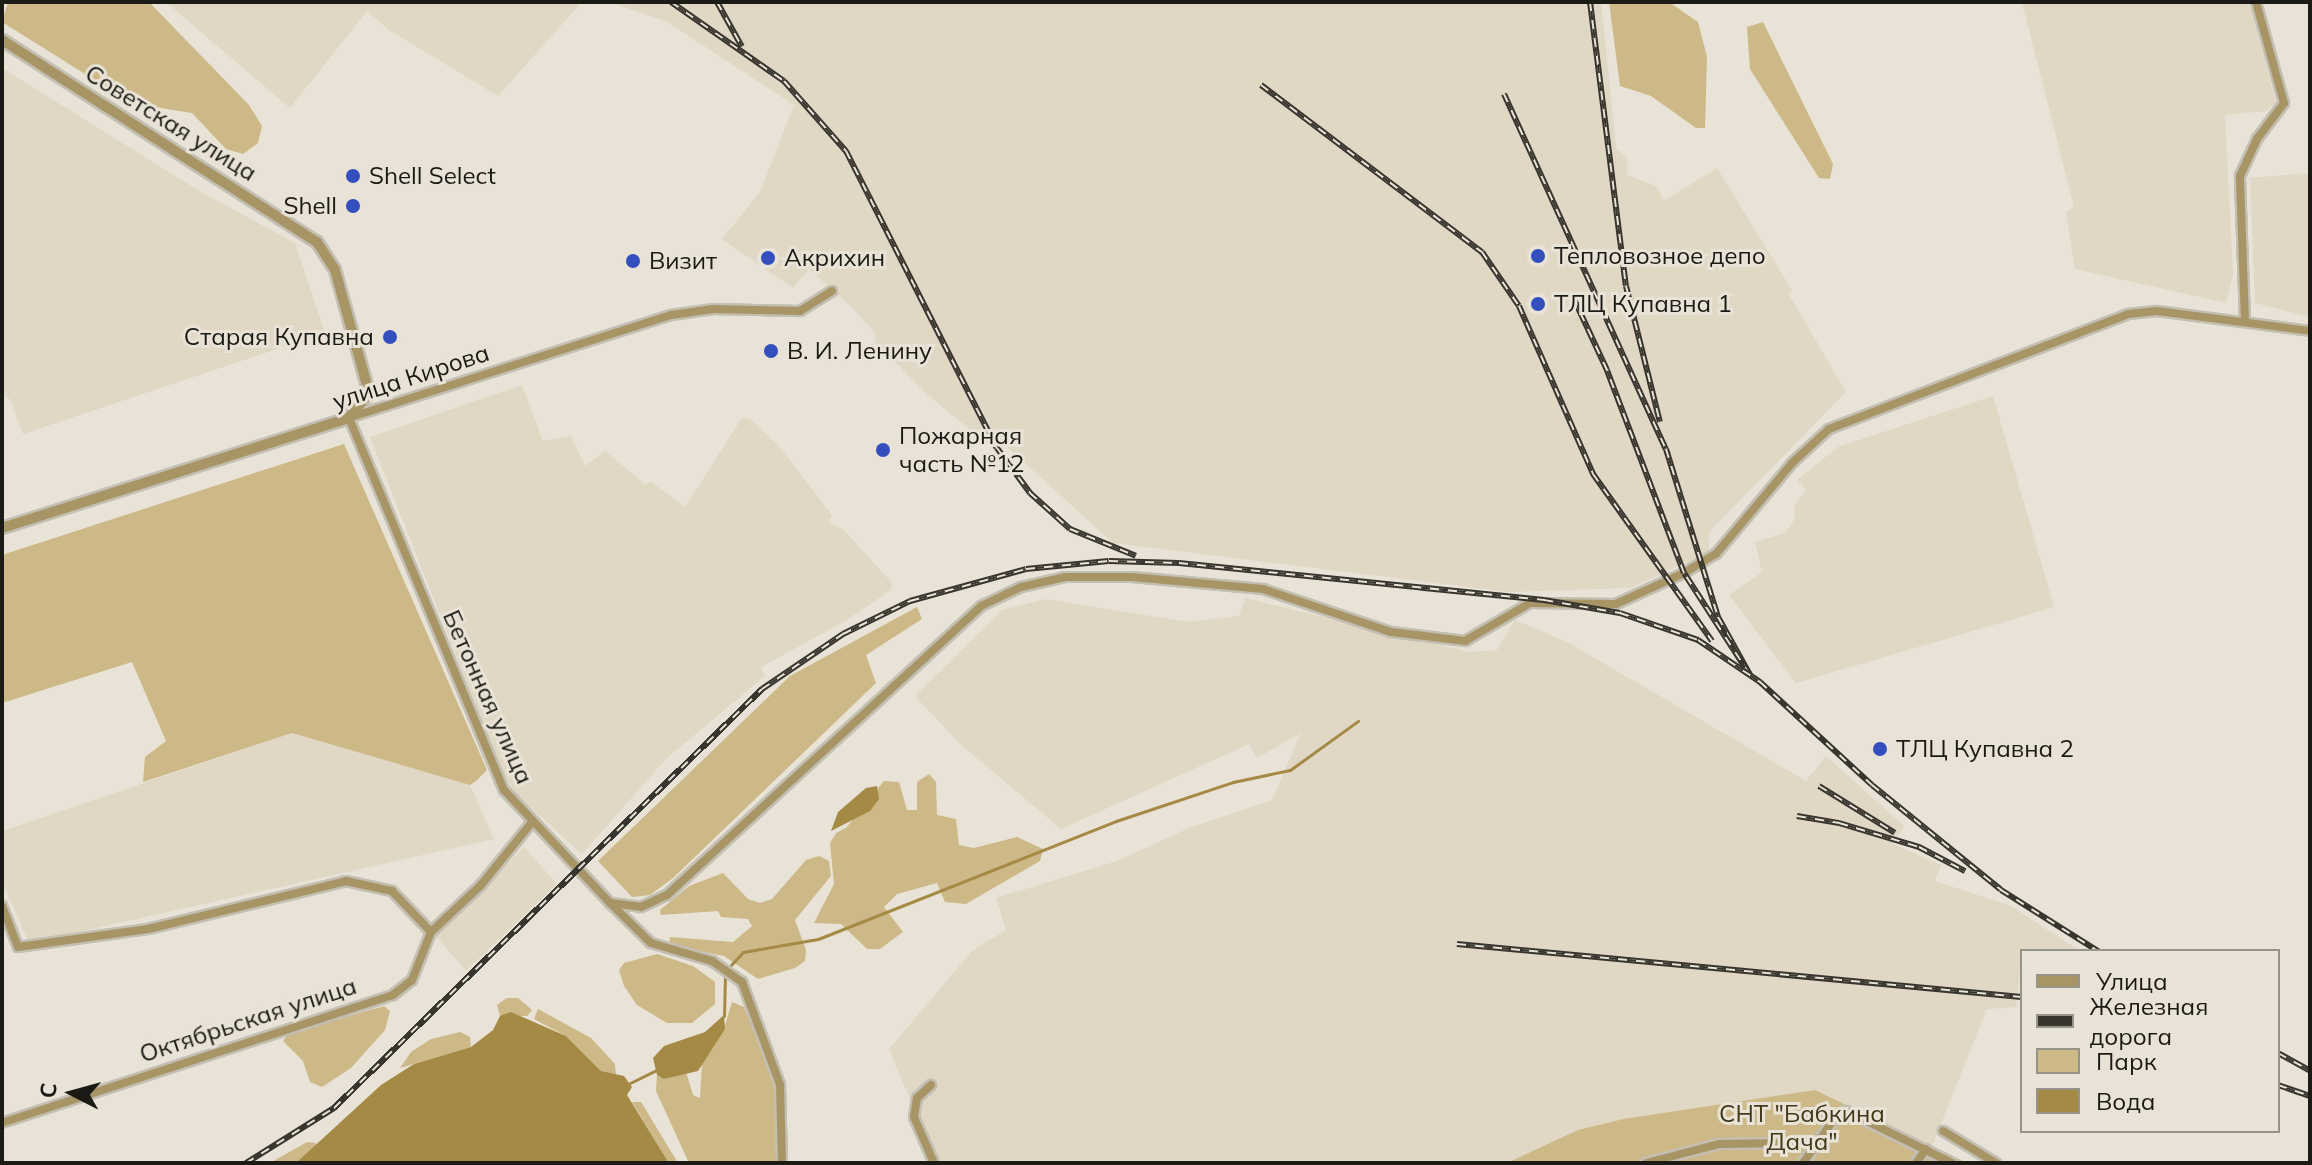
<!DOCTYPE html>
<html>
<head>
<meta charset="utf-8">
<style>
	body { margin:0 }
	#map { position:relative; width:2312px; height:1165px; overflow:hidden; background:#e8e3d6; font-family:Mulish,sans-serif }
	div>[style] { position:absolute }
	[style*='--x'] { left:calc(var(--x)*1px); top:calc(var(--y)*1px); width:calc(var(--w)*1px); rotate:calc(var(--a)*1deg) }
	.built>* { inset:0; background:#e0d7c4 }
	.green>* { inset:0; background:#cdb887 }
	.water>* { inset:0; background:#a58a46 }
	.stream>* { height:3px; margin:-1.5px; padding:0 1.5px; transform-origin:1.5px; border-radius:1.5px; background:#a58a46 }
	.roads { filter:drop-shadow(2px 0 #c3bfb3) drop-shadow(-2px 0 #c3bfb3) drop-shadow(0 2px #c3bfb3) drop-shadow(0 -2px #c3bfb3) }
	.minor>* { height:8px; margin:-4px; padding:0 4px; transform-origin:4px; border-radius:4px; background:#a89565 }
	.tertiary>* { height:10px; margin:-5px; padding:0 5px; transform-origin:5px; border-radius:5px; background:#a89565 }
	.rail>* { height:6px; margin-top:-3px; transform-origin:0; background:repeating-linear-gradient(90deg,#e8e3d6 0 9px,#38352f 0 18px); box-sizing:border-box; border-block:2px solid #38352f }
	.dots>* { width:22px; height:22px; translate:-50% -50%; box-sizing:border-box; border:4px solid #e8e3d6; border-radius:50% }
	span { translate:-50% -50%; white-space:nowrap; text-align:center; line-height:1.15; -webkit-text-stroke:6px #e8e3d6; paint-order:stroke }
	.street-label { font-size:24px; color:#1c1a15 }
	.poi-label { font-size:24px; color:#1c1a15 }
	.left { translate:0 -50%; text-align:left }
	.right { translate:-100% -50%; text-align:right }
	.park-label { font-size:24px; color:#44381a }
	.frame { position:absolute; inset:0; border:4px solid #1c1a15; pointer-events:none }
	.legend { position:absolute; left:2020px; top:949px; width:260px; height:184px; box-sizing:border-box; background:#e8e3d6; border:2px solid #969389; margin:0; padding:10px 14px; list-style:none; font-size:24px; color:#1c1a15 }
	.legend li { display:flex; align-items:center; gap:16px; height:40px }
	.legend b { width:40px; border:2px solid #969389 }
	.north { position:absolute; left:32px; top:1053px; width:80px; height:80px; -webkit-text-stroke:6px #e8e3d6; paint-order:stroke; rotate:276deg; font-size:22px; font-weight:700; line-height:32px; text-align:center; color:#1c1a15 }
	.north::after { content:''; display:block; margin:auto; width:28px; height:36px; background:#1c1a15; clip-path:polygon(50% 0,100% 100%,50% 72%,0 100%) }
</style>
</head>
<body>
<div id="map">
	<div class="built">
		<i style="clip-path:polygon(166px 2px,582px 2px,498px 96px,389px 30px,367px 11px,290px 108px)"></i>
		<i style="clip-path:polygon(608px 2px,1601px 2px,1616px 148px,1627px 158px,1627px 175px,1656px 186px,1664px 201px,1717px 168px,1792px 290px,1788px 293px,1846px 392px,1709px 532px,1709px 552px,1630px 588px,1509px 592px,1113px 543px,1003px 443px,995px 450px,929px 396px,875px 342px,875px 332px,847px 303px,809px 269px,793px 288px,722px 239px,760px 192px,794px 105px,666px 21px)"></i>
		<i style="clip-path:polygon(2022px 2px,2249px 2px,2276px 103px,2266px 111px,2225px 115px,2233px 275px,2226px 303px,2075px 269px,2066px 212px,2074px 207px)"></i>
		<i style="clip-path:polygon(2px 68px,201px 192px,295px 243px,325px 333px,23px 434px,10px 399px,2px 395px)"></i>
		<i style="clip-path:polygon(2310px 173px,2310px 317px,2255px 303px,2250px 178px)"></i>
		<i style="clip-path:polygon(522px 385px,543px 441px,571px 436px,585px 466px,605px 451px,646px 485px,650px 481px,685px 507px,742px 418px,749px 418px,778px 445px,832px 515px,828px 522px,844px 530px,892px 583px,891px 590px,845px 621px,761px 667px,765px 676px,666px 759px,582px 854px,516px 794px,501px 770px,370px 437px)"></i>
		<i style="clip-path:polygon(1993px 396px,2054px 607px,1796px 683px,1729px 595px,1762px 572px,1755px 542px,1785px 533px,1795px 519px,1794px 506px,1806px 489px,1797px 480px,1838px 447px)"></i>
		<i style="clip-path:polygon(1245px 598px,1469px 652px,1497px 650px,1515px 620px,1567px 642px,1806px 781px,1826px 756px,1904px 826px,1893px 844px,1941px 865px,1935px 881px,2011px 906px,2080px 951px,2022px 951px,2016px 1007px,1987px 1009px,1932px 1146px,1815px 1090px,1623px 1119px,1578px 1130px,1507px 1163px,937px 1163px,889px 1049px,972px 951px,1006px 930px,996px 898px,1117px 861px,1189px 828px,1272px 800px,1301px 733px,1257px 758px,1249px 744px,1061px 829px,959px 743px,915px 696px,1002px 610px,1046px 599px,1188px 622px,1239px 616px)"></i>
		<i style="clip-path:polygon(292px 733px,470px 785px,494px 839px,29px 943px,2px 881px,2px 831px)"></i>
		<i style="clip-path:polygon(524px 847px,557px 884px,466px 971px,436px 936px)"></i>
	</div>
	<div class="green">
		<i style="clip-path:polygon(8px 2px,149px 2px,249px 105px,262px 126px,258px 143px,243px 154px,226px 149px,192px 113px,136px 104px,109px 89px,2px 22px)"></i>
		<i style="clip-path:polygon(1609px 2px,1669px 2px,1698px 22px,1707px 57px,1705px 128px,1696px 128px,1651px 96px,1620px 86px)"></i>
		<i style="clip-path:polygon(1763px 22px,1833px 164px,1830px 179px,1819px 178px,1750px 69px,1747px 27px)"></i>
		<i style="clip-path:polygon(344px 444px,487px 770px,476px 781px,470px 785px,292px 733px,143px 782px,145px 757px,166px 741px,132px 662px,2px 703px,2px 555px)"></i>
		<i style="clip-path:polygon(917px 607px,922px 619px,866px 655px,876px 683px,673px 878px,650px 895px,632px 897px,598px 861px,790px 676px)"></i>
		<i style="clip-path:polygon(929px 774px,936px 782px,937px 815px,956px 819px,959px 845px,974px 848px,1017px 837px,1043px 849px,1040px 861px,966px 904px,945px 902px,937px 883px,897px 894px,884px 907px,903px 932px,880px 949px,867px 949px,841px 924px,814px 923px,834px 884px,830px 843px,836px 833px,846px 828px,884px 781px,899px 782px,907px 810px,917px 810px,917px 782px)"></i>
		<i style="clip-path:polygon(819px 856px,829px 861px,831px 876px,795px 920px,806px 950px,805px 961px,795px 968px,758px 979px,724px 956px,669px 945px,670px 937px,733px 942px,752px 926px,748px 919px,721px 917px,718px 911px,661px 915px,660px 910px,689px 886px,723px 873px,748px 899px,760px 903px,772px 899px,806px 860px)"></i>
		<i style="clip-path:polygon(657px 954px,693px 966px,715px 982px,715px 1004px,692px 1023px,667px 1023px,637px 1005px,624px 986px,619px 970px,624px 963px)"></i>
		<i style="clip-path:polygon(507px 998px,518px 998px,532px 1010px,527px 1016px,500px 1016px,497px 1005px)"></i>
		<i style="clip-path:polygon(732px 1002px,744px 1007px,772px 1074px,779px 1108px,777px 1163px,689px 1163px,656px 1091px,657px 1075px,665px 1079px,686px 1072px,693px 1095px,700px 1098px,702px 1062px,724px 1029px)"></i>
		<i style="clip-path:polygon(384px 1006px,390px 1011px,385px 1030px,351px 1068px,322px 1087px,310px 1082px,303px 1061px,283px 1041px,289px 1033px)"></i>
		<i style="clip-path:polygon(538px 1009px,591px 1038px,615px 1064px,616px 1076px,601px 1071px,566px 1036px,534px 1019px)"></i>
		<i style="clip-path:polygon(460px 1032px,470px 1037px,471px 1047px,400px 1068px,411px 1052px,431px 1039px)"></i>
		<i style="clip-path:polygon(1815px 1090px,1967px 1163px,1507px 1163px,1578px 1130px,1623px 1119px)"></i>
		<i style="clip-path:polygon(632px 1102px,641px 1102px,678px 1163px,669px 1163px)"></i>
		<i style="clip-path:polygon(307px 1142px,316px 1143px,316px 1149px,296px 1163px,270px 1163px)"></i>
	</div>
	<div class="water">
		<i style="clip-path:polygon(877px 786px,879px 799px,870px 811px,831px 831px,838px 812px,866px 788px)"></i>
		<i style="clip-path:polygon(511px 1012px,566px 1036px,601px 1071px,624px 1076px,632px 1087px,627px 1095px,669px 1163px,296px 1163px,381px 1085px,414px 1064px,471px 1047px,493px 1030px,500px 1016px)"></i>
		<i style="clip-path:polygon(724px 1015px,725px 1029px,698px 1071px,664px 1079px,657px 1075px,653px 1058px,664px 1046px,705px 1032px)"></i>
	</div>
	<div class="stream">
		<i style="--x:731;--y:965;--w:18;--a:-47"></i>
		<i style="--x:743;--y:952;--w:76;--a:-9.8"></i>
		<i style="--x:818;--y:939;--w:321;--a:-21.6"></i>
		<i style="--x:1116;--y:821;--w:123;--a:-18.4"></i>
		<i style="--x:1233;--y:782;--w:58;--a:-11.9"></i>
		<i style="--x:1290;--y:770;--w:84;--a:-35.8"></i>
		<i style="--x:724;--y:1016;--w:41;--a:-88.6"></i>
		<i style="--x:630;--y:1083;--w:32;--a:-26"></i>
	</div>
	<div class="roads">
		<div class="minor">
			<i style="--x:832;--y:291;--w:38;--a:148"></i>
			<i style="--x:800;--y:311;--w:87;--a:-178.7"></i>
			<i style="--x:713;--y:309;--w:42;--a:171.9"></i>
			<i style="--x:671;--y:315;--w:338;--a:162.3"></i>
			<i style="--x:349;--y:418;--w:403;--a:67.4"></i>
			<i style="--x:504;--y:790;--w:155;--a:46.8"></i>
			<i style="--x:610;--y:903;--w:31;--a:7"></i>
			<i style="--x:641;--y:907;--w:29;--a:-25"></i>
			<i style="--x:667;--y:895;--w:427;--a:-42.6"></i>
			<i style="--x:981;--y:606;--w:44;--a:-25.4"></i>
			<i style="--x:1021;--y:587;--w:45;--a:-12.8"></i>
			<i style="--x:1065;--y:577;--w:67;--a:0"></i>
			<i style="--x:1132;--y:577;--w:132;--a:5.2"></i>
			<i style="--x:1263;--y:589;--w:135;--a:18.6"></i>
			<i style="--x:1391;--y:632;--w:75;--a:6.9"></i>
			<i style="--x:1465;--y:641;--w:75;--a:-30.3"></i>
			<i style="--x:1530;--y:603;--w:86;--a:0.7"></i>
			<i style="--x:1616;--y:604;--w:75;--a:-24.5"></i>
			<i style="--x:1684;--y:573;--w:37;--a:-31"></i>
			<i style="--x:1716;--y:554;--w:119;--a:-50.1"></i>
			<i style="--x:1792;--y:463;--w:50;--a:-42.6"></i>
			<i style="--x:1829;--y:429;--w:320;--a:-21"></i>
			<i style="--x:2128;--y:314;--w:29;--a:-6"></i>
			<i style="--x:2157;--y:311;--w:154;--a:7.4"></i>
			<i style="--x:2245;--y:322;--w:146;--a:-92"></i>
			<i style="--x:2240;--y:176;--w:41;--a:-65.3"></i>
			<i style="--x:2257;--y:139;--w:45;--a:-53.1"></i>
			<i style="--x:2284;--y:103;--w:105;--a:-105.5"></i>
			<i style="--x:610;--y:903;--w:57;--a:44.3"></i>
			<i style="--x:651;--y:943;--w:64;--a:16.4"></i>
			<i style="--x:712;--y:961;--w:37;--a:35"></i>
			<i style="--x:742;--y:982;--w:110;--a:69.7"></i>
			<i style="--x:780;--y:1085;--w:78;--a:88.5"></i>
			<i style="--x:2;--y:906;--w:44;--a:68.7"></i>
			<i style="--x:18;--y:947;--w:131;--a:-7.9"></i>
			<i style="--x:148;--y:929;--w:204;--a:-13.6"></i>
			<i style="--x:346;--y:881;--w:47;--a:12.3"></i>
			<i style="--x:392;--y:891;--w:57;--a:46.4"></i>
			<i style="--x:431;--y:932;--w:52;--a:111.6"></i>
			<i style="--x:412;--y:980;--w:24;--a:142"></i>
			<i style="--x:393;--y:995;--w:411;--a:161.9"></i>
			<i style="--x:431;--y:932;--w:69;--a:-43.2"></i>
			<i style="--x:481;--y:885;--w:81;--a:-51"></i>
			<i style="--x:931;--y:1085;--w:19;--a:137"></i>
			<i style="--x:917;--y:1098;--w:19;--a:99"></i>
			<i style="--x:914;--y:1117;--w:50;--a:66.5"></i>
			<i style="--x:1943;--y:1131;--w:62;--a:31.1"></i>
			<i style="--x:1646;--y:1163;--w:75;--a:-14.6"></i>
			<i style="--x:1719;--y:1144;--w:68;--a:-0.8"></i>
			<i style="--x:1803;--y:1163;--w:59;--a:-54.7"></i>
			<i style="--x:1837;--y:1115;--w:10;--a:-24"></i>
			<i style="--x:1846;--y:1111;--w:118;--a:26.1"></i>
			<i style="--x:1916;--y:1163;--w:17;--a:-54"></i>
		</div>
		<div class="tertiary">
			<i style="--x:2;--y:40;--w:374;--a:32.7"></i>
			<i style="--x:317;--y:242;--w:33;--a:57"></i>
			<i style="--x:335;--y:270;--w:128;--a:74.5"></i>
			<i style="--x:369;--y:393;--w:32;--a:129"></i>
			<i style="--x:349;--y:418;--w:364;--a:162.4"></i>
		</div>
	</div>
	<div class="rail">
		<i style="--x:671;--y:2;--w:138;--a:35"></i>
		<i style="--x:784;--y:81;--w:94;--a:48.5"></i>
		<i style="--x:846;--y:151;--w:333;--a:63.1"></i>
		<i style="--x:997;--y:448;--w:56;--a:53.7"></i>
		<i style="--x:1030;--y:493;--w:54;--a:42"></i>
		<i style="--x:1070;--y:529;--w:71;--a:22.2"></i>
		<i style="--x:717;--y:2;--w:51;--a:60.9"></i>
		<i style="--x:1590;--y:2;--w:286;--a:82.8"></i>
		<i style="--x:1626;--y:286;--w:140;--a:76"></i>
		<i style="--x:1261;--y:85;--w:277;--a:37.1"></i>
		<i style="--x:1482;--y:252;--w:65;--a:55.6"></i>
		<i style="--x:1519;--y:306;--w:184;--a:66.2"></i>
		<i style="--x:1593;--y:474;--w:205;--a:54.5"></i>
		<i style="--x:1504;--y:94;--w:390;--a:65.5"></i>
		<i style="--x:1666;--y:449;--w:176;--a:72.8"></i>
		<i style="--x:1718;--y:617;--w:66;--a:61.1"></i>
		<i style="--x:1750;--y:675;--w:121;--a:-122.9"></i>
		<i style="--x:1684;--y:573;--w:217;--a:-110.8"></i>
		<i style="--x:1607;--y:370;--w:81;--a:-115"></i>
		<i style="--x:1819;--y:786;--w:89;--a:31.7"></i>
		<i style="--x:1797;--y:816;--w:43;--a:9.5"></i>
		<i style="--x:1839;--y:823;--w:84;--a:16.7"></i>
		<i style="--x:1919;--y:847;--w:52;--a:27.6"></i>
		<i style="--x:1457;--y:944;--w:567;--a:5.36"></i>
		<i style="--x:2278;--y:1053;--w:37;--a:29"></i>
		<i style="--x:2278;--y:1085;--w:34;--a:19"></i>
		<i style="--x:246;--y:1163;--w:104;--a:-32"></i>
		<i style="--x:334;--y:1108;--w:599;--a:-44.39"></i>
		<i style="--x:762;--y:689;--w:98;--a:-34.2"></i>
		<i style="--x:843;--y:634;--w:75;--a:-26.2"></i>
		<i style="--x:910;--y:601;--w:120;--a:-15.4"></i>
		<i style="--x:1026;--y:569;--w:83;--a:-5.5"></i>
		<i style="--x:1109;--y:561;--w:70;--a:1.6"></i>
		<i style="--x:1179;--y:563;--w:367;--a:5.8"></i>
		<i style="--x:1544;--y:600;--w:77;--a:9.7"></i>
		<i style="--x:1620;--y:613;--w:83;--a:19.1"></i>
		<i style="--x:1698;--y:640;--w:75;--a:34.1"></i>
		<i style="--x:1760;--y:682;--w:152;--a:42.6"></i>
		<i style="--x:1872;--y:785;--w:166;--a:39.1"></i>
		<i style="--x:2001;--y:890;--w:115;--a:32.2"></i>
	</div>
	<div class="dots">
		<i style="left:353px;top:176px;background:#334ebf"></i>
		<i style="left:353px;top:206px;background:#334ebf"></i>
		<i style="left:1538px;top:256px;background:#334ebf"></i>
		<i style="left:768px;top:258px;background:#334ebf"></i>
		<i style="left:633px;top:261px;background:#334ebf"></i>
		<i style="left:1538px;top:304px;background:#334ebf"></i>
		<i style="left:390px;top:337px;background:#334ebf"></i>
		<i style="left:771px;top:351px;background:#334ebf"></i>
		<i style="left:883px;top:450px;background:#334ebf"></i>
		<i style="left:1880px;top:749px;background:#334ebf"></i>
	</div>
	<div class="street-label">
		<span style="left:171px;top:123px;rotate:32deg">Советская улица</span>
		<span style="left:411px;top:377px;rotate:-18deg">улица Кирова</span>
		<span style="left:488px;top:697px;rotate:66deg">Бетонная улица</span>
		<span style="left:248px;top:1020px;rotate:-18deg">Октябрьская улица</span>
	</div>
	<div class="poi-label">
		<span class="left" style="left:369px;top:176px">Shell Select</span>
		<span class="right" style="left:337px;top:206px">Shell</span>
		<span class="left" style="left:1554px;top:256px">Тепловозное депо</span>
		<span class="left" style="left:784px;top:258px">Акрихин</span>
		<span class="left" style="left:649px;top:261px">Визит</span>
		<span class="left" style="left:1554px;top:304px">ТЛЦ Купавна 1</span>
		<span class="right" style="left:374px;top:337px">Старая Купавна</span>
		<span class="left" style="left:787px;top:351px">В. И. Ленину</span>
		<span class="left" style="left:899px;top:450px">Пожарная<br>часть №12</span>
		<span class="left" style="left:1896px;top:749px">ТЛЦ Купавна 2</span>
	</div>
	<div class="park-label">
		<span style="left:1802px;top:1128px">СНТ "Бабкина<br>Дача"</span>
	</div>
	<div class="frame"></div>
	<ul class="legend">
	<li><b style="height:10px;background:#a89565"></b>Улица</li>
	<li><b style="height:10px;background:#38352f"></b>Железная дорога</li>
	<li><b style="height:22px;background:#cdb887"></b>Парк</li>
	<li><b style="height:22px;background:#a58a46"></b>Вода</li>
	</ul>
	<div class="north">С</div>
</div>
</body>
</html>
